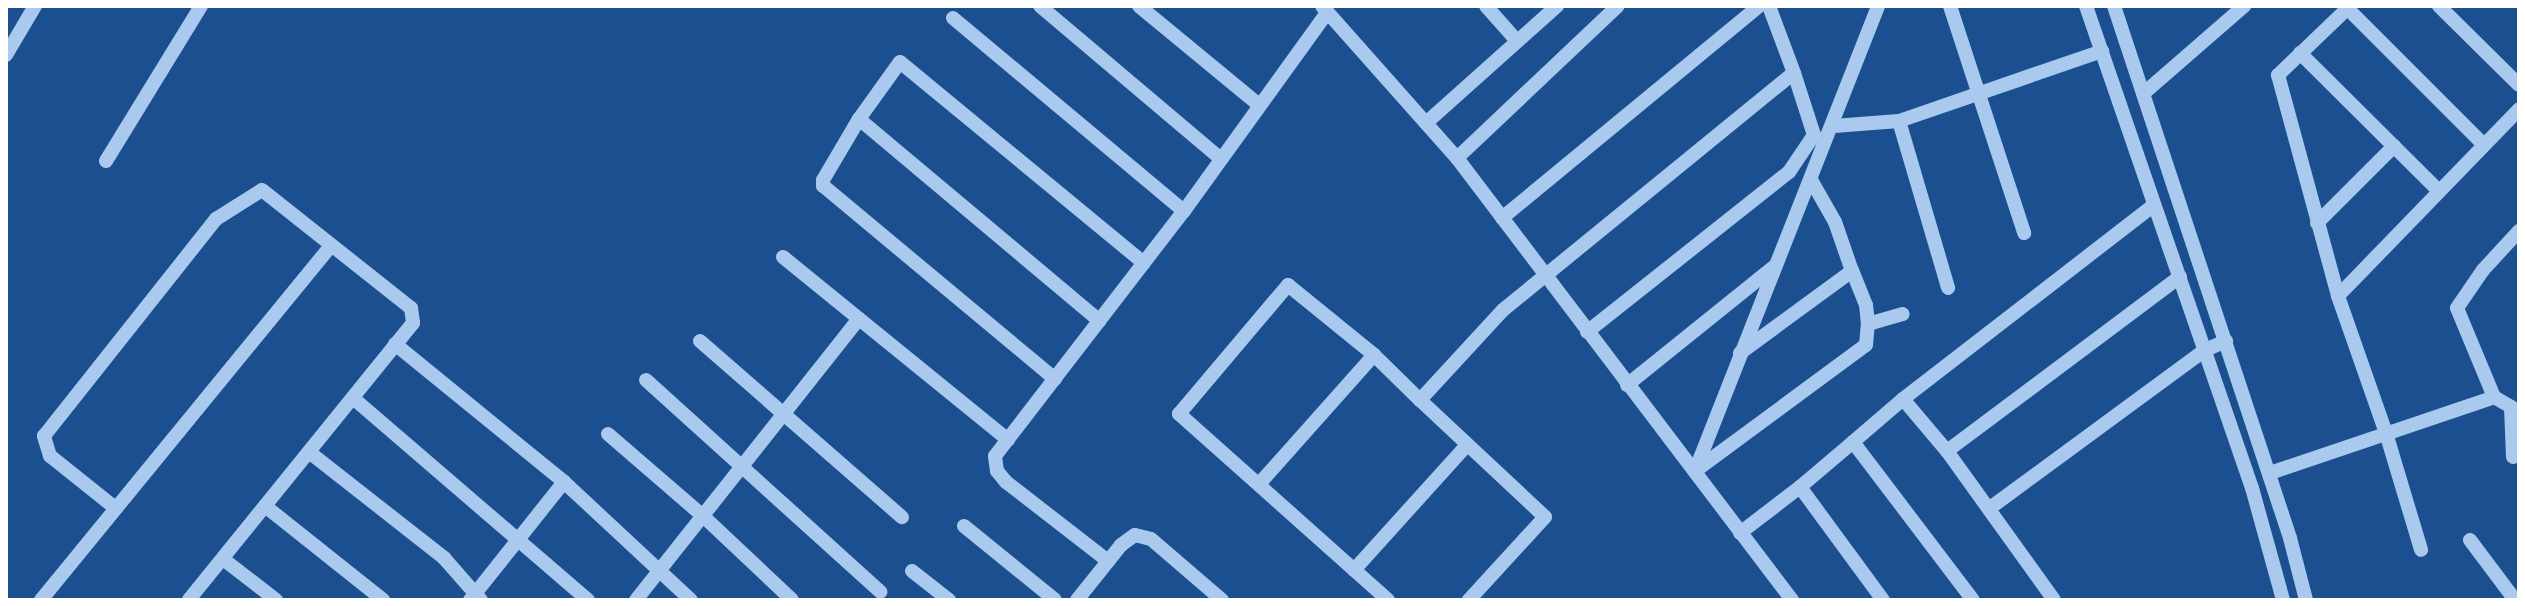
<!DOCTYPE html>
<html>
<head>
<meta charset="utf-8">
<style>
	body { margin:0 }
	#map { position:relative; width:2525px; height:606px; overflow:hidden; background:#1b4f8f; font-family:"Open Sans",sans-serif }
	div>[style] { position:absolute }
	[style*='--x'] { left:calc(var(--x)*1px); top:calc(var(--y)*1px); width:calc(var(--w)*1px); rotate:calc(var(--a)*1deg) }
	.minor>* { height:14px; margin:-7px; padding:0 7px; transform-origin:7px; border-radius:7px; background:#a9c9ee }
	span { translate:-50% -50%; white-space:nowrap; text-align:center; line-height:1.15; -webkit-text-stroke:8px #1b4f8f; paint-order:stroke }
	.frame { position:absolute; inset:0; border:8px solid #fff; pointer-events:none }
</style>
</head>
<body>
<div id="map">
	<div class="minor">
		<i style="--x:1040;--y:6;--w:237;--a:40.2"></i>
		<i style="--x:1139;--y:6;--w:156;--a:39.5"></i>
		<i style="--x:1322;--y:6;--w:203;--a:48.4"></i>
		<i style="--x:1457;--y:158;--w:555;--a:52.84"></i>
		<i style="--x:1486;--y:6;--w:47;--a:48.5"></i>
		<i style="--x:1950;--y:6;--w:239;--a:71.9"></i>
		<i style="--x:2086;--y:6;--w:510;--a:71"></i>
		<i style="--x:2252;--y:488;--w:116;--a:74.5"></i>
		<i style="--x:2114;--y:6;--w:560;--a:71.69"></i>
		<i style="--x:2290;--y:538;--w:64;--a:75.5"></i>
		<i style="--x:2350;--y:6;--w:100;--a:136.2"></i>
		<i style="--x:2278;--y:75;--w:229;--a:74.8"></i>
		<i style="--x:2338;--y:296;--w:145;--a:70.7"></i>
		<i style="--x:2386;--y:433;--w:122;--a:73.3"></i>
		<i style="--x:2439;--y:6;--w:112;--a:44.6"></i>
		<i style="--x:2347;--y:8;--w:192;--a:45"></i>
		<i style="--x:953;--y:18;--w:301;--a:39.9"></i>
		<i style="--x:1184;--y:211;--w:244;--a:-54.2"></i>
		<i style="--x:2300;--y:53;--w:194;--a:44.8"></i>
		<i style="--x:6;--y:55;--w:57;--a:-59.4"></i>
		<i style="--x:2144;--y:93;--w:133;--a:-41"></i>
		<i style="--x:859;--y:119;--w:314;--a:40"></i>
		<i style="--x:1899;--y:121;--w:174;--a:73.6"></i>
		<i style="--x:1426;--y:123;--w:176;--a:-41.8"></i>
		<i style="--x:1834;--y:126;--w:65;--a:-4.4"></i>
		<i style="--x:1899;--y:121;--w:215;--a:-19"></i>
		<i style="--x:1457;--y:158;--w:221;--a:-43.4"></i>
		<i style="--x:106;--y:161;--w:182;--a:-58.5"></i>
		<i style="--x:1502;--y:218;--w:333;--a:-39.5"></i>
		<i style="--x:2317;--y:223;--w:109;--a:-45"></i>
		<i style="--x:783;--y:257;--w:290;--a:39.1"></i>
		<i style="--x:2338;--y:296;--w:260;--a:-45.9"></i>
		<i style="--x:1868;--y:324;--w:36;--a:-16"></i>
		<i style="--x:1587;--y:332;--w:258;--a:-38.4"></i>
		<i style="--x:1789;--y:172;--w:45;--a:-56"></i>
		<i style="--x:1814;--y:135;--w:65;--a:-107.9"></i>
		<i style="--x:700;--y:341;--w:268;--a:41.1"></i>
		<i style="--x:395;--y:344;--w:218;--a:39.2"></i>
		<i style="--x:564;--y:482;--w:173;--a:42.9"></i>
		<i style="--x:1740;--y:353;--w:139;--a:-36.2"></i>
		<i style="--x:1852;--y:271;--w:52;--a:-109.1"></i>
		<i style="--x:1835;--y:222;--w:48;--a:-119.7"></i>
		<i style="--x:1055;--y:379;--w:302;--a:-140.2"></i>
		<i style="--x:823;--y:186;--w:6;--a:-90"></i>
		<i style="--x:823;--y:180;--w:71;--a:-59.5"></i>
		<i style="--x:859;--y:119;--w:70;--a:-54.3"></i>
		<i style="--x:900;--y:62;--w:316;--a:39.5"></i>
		<i style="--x:646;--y:380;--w:316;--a:42.1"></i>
		<i style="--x:1627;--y:385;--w:189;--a:-38.8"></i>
		<i style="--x:2494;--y:397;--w:96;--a:-112.6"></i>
		<i style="--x:2457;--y:308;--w:46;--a:-55.6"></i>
		<i style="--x:2483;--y:270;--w:53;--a:-47.3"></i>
		<i style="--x:353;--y:398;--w:310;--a:40.7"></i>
		<i style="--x:1903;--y:399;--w:68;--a:49.8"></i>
		<i style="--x:1947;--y:451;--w:183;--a:54.3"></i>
		<i style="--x:1420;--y:400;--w:171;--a:43.1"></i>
		<i style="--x:1545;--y:517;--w:113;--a:132.5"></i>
		<i style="--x:608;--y:434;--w:125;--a:40.8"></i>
		<i style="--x:703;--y:516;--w:122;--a:43.3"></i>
		<i style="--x:1853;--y:442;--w:66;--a:-40.7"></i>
		<i style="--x:1903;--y:399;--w:317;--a:-37.7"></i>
		<i style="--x:1947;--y:451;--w:291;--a:-36.8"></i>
		<i style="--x:309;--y:452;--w:172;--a:38.1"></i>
		<i style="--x:444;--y:558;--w:56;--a:48.6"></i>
		<i style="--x:1695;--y:471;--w:500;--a:-68.5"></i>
		<i style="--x:1695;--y:471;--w:212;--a:-36.4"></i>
		<i style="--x:1866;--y:345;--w:21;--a:-85"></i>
		<i style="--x:1868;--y:324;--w:19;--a:-96"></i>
		<i style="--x:1866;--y:305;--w:37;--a:-112"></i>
		<i style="--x:2270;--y:473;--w:237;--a:-18.7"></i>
		<i style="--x:2494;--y:397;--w:20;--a:30"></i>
		<i style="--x:2511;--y:407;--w:50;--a:87.7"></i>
		<i style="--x:1259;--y:484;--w:173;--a:-48.3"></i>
		<i style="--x:1800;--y:487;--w:70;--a:-40.3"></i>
		<i style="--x:1853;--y:442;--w:198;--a:52.8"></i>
		<i style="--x:265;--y:506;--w:151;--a:38.5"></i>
		<i style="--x:114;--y:507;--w:82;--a:-141.4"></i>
		<i style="--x:50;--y:456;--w:21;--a:-107"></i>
		<i style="--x:44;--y:436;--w:277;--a:-51.6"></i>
		<i style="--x:216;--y:219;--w:54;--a:-32.2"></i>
		<i style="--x:262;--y:190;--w:190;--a:38.4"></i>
		<i style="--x:411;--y:308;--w:15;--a:82"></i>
		<i style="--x:413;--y:323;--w:356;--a:129"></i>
		<i style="--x:1990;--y:508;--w:267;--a:-36.3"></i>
		<i style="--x:2205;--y:350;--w:23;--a:-23"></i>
		<i style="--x:964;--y:526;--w:117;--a:39.1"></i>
		<i style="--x:1740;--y:533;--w:76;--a:-37.5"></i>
		<i style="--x:1800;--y:487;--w:140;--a:53.7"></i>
		<i style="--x:2470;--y:540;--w:75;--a:53.1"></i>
		<i style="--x:223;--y:559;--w:67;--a:37.7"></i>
		<i style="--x:1108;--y:561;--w:129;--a:-142.2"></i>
		<i style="--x:1006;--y:482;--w:14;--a:-129"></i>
		<i style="--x:997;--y:471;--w:15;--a:-98"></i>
		<i style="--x:995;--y:456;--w:309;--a:-52.4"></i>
		<i style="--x:1354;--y:570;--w:167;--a:-47.9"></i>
		<i style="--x:912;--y:571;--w:47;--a:38.1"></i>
		<i style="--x:41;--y:600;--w:458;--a:-50.7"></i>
		<i style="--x:470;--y:600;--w:151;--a:-51.5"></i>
		<i style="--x:636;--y:600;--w:359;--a:-51.6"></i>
		<i style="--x:1077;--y:600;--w:70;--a:-51.3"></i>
		<i style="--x:1121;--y:545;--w:17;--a:-36"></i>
		<i style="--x:1135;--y:535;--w:16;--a:14"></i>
		<i style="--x:1151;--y:539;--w:94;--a:40.7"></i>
		<i style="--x:1388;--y:600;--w:280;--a:-138.3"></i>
		<i style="--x:1179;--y:414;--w:169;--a:-49.8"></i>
		<i style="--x:1288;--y:285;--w:111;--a:39.1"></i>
		<i style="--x:1374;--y:355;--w:64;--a:44.4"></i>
		<i style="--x:1420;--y:400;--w:122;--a:-47.3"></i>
		<i style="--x:1503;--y:310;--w:375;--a:-39.2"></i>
		<i style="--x:1794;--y:73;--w:72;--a:-110.5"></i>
	</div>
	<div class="frame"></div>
</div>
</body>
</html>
